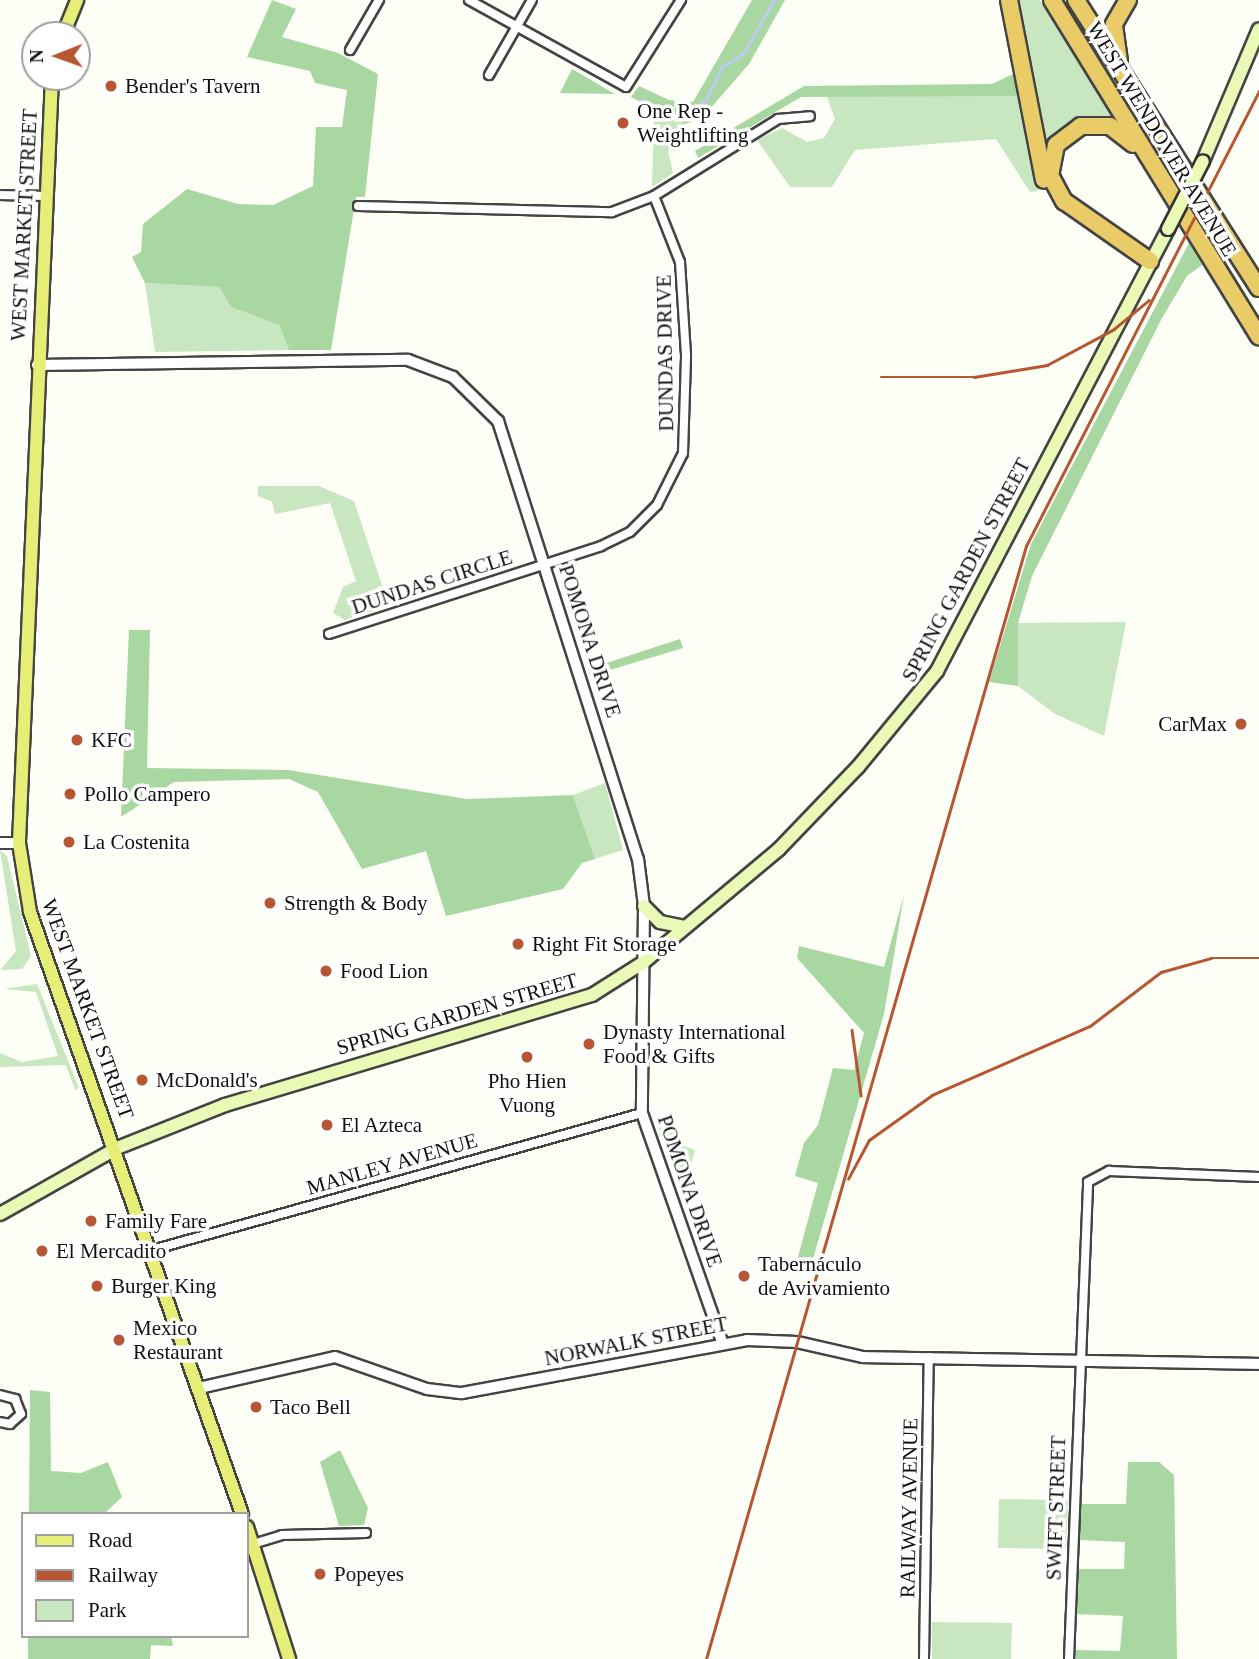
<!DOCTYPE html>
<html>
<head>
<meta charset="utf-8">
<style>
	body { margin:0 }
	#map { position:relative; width:1259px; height:1659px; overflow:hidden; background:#fdfef5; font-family:"Times New Roman",serif }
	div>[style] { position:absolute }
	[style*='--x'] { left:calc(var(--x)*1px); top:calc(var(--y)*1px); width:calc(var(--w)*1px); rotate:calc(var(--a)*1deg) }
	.green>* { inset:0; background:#c8e7c0 }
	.forest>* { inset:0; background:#a8d7a1 }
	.stream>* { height:2.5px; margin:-1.25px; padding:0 1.25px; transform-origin:1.25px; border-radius:1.25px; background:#bdcdf2 }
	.roads { filter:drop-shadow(2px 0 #444) drop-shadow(-2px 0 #444) drop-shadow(0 2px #444) drop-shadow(0 -2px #444) }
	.minor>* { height:8px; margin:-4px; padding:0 4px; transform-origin:4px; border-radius:4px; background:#fff }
	.tertiary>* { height:10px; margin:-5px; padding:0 5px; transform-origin:5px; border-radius:5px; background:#fff }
	.secondary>* { height:12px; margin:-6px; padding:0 6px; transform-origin:6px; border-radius:6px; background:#ebf9b6 }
	.primary>* { height:12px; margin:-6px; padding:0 6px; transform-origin:6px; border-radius:6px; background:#e5ee76 }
	.motorway>* { height:16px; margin:-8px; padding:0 8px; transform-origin:8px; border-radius:8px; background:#e9cc68 }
	.rail>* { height:2.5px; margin:-1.25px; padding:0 1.25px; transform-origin:1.25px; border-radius:1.25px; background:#b75632 }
	.bridges { filter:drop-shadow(2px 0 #333) drop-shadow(-2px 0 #333) drop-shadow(0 2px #333) drop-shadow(0 -2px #333) }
	.secondary-bridge>* { height:12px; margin:-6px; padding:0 6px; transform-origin:6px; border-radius:6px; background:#ebf9b6 }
	.dots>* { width:19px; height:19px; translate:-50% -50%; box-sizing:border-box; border:4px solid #fff; border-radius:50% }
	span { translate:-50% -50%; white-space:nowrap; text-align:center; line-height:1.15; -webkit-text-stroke:7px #fff; paint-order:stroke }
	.poi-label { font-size:21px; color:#111 }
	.left { translate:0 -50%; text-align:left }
	.right { translate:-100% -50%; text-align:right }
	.street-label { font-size:21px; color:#111 }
	.legend { position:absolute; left:21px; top:1512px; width:228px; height:126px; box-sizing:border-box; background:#fff; border:2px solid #a0a0a0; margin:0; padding:9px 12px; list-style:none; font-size:21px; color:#111 }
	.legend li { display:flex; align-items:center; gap:14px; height:35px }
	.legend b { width:35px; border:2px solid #a0a0a0 }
	.north { position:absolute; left:21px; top:21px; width:70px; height:70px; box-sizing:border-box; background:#fff; border:2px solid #a0a0a0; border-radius:50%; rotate:269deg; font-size:19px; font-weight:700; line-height:28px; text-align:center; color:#111 }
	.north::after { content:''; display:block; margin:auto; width:24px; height:32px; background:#b75632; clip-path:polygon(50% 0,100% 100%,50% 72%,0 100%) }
</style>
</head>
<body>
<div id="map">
	<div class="green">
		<i style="clip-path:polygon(1012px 0,1040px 0,1127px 130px,1093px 119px,1047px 161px)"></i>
		<i style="clip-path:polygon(826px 94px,1019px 96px,1038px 191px,1030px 192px,996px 139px,855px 150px,832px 187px,790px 187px,757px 140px,782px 128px,807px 142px,824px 138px,835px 119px)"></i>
		<i style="clip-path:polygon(654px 107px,685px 124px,668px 151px,673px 173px,652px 187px)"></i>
		<i style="clip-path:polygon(145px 283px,219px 287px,231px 307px,279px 325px,289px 350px,155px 352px)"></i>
		<i style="clip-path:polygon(258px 486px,319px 486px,354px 501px,389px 606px,345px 620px,333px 613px,343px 587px,356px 581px,330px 503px,275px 514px,272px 502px,258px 496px)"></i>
		<i style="clip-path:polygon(1126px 622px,1104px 736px,1055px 714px,1018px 686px,1018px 623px)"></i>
		<i style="clip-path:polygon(605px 783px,623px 850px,595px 859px,573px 795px)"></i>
		<i style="clip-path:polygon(0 850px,7px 856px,31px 956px,22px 969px,0 970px,16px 951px)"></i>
		<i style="clip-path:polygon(37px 984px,79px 1088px,75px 1090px,66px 1065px,0 1067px,0 1053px,22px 1062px,58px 1056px,36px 992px,4px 989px)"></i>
		<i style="clip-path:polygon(658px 1126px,674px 1132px,673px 1142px,695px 1150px,682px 1198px)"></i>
		<i style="clip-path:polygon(999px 1499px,1068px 1500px,1066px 1549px,998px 1548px)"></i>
		<i style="clip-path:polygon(932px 1622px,1012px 1623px,1011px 1659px,932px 1659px)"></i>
	</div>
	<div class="forest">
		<i style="clip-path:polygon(272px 0,296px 9px,282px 37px,338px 53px,378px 74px,365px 197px,356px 197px,331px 350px,289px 350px,279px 325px,231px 307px,219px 287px,145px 283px,132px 257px,141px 252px,143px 224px,187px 189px,238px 204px,273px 205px,313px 186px,316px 127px,342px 127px,347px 90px,315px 83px,310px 71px,247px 57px)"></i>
		<i style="clip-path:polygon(752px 0,785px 0,749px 64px,702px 118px,685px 124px,631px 97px,639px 86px,669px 100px,693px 102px)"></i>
		<i style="clip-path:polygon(572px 69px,615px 94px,560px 93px)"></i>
		<i style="clip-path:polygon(1015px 73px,1019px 96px,801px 97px,698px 158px,695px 151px,804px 86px,992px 84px)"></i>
		<i style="clip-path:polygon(1189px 243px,1202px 265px,1187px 276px,1162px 318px,1032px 576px,1018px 623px,1018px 686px,989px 682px,1031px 544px)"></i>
		<i style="clip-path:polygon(129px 630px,150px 630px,147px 768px,288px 770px,467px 799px,573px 795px,595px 859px,582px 863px,563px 889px,446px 916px,426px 851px,362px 869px,318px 792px,289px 779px,174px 782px,121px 817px)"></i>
		<i style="clip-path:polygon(680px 639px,683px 648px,590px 676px,588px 669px)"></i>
		<i style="clip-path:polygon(904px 895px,884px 1014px,810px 1269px,795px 1268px,818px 1183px,795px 1176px,804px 1143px,818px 1125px,833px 1068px,854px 1070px,864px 1033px,797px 958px,799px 946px,884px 967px)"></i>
		<i style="clip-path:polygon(30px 1390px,50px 1392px,51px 1471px,81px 1473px,108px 1462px,122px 1497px,104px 1514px,29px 1514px)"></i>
		<i style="clip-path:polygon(340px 1450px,368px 1508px,364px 1525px,339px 1526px,320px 1462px)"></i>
		<i style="clip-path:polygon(1128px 1462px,1159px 1462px,1174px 1475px,1177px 1659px,1075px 1659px,1075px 1650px,1120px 1651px,1123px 1616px,1077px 1614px,1078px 1569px,1124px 1569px,1125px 1542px,1079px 1540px,1080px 1504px,1126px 1504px)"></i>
		<i style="clip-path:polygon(28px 1636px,171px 1636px,173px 1646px,151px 1645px,150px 1659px,28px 1659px)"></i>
	</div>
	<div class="stream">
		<i style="--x:640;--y:100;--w:37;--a:20"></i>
		<i style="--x:675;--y:113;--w:12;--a:0"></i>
		<i style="--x:687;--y:113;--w:23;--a:-34"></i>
		<i style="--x:706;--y:100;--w:37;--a:-64"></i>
		<i style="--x:722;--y:67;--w:25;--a:-32"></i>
		<i style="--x:743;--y:54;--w:62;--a:-60.1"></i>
	</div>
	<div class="roads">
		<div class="minor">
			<i style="--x:469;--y:0;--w:179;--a:29"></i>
			<i style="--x:626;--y:87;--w:103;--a:-57.7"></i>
			<i style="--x:350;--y:50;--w:58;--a:-59.9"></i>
			<i style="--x:489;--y:75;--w:86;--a:-60.2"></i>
			<i style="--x:0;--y:195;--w:44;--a:1.3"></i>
			<i style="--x:358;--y:206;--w:254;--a:1.4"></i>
			<i style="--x:612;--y:212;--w:45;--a:-20.9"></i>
			<i style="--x:654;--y:196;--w:146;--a:-31.8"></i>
			<i style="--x:778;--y:119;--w:32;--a:-5"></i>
			<i style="--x:329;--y:634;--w:286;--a:-17.9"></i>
			<i style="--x:601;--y:546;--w:32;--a:-26"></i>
			<i style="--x:630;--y:532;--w:38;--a:-45"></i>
			<i style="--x:657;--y:505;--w:58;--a:-63.4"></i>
			<i style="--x:683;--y:453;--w:98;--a:-88.2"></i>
			<i style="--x:686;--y:355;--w:93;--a:-93.7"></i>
			<i style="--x:680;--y:262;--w:71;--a:-111.5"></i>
			<i style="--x:152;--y:1250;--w:509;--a:-15.62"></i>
			<i style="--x:0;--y:1395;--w:16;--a:15"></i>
			<i style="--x:15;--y:1399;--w:16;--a:68"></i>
			<i style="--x:21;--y:1414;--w:15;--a:138"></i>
			<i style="--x:10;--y:1424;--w:10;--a:-169"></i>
			<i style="--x:253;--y:1544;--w:30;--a:-17"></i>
			<i style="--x:282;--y:1535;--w:84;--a:-1.4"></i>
			<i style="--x:924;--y:1659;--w:302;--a:-89.1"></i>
			<i style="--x:1069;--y:1659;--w:477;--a:-87.7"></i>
			<i style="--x:1088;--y:1182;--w:24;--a:-28"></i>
			<i style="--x:1109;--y:1171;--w:150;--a:2.3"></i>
		</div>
		<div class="tertiary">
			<i style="--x:37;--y:365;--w:371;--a:-0.8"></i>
			<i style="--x:408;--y:360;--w:48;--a:20.7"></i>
			<i style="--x:453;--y:377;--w:63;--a:44.4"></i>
			<i style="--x:498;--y:421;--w:460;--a:72.3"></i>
			<i style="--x:638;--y:859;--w:47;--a:82.7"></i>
			<i style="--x:644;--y:906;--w:207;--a:90.6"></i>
			<i style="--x:642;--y:1113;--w:243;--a:70.7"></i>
			<i style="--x:0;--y:843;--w:19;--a:0"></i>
			<i style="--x:199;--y:1388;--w:139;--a:-12.8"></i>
			<i style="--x:335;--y:1357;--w:97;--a:19.2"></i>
			<i style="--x:427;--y:1389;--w:35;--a:7"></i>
			<i style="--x:462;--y:1393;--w:290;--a:-10.5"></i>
			<i style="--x:747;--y:1340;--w:50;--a:2.3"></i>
			<i style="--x:797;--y:1342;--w:68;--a:12.8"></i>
			<i style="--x:863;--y:1357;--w:396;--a:1"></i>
		</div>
		<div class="secondary">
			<i style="--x:1203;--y:161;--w:143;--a:-67"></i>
			<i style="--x:644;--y:906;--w:23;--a:45"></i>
			<i style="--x:660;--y:922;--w:25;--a:11"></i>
			<i style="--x:0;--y:1214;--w:134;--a:-29.4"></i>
			<i style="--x:117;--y:1148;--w:116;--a:-21.7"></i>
			<i style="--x:225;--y:1105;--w:383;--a:-16.7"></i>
			<i style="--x:592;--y:995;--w:62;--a:-32.4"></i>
			<i style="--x:644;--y:962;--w:176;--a:-39.9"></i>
			<i style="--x:779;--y:849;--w:114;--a:-46.1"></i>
			<i style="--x:858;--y:767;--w:124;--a:-50.5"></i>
			<i style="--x:937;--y:671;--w:499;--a:-62.4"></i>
		</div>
		<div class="primary">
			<i style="--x:63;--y:35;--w:38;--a:-68"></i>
			<i style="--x:52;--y:77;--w:767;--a:92.47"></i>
			<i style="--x:19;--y:843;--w:70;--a:80.9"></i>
			<i style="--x:30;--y:912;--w:638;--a:70.6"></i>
			<i style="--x:247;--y:1527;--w:139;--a:72.3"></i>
		</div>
		<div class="motorway">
			<i style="--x:1009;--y:0;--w:183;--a:79"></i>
			<i style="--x:1052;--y:0;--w:395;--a:58.4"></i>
			<i style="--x:1076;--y:0;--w:341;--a:57.6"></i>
			<i style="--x:1119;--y:61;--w:37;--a:-98"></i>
			<i style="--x:1114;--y:24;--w:28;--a:-60"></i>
			<i style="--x:1133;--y:144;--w:29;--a:-142"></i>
			<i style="--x:1110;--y:126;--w:29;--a:180"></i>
			<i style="--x:1081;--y:126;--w:31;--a:143"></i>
			<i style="--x:1056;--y:145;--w:31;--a:101"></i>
			<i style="--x:1050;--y:175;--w:30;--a:62"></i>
			<i style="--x:1064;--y:201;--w:105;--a:34.9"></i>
		</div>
	</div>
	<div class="rail">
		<i style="--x:881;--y:377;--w:93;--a:0"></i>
		<i style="--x:974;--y:377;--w:74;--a:-9.3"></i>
		<i style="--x:1047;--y:365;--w:76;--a:-28.2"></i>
		<i style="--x:1114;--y:329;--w:45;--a:-39.6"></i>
		<i style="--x:852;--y:1030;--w:66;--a:82.1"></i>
		<i style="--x:848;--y:1179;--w:44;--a:-61.7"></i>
		<i style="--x:869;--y:1140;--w:77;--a:-35.5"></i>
		<i style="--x:932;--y:1095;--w:172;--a:-23.6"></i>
		<i style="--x:1090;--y:1026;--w:89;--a:-37.3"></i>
		<i style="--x:1161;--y:972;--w:52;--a:-15.6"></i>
		<i style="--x:1211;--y:958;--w:48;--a:0"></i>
		<i style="--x:706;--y:1659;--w:1158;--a:-73.96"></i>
		<i style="--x:1026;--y:546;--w:511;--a:-62.88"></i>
	</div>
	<div class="bridges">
		<div class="secondary-bridge">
			<i style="--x:1168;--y:229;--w:76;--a:-62.8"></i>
		</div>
	</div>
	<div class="dots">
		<i style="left:111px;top:86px;background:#b75632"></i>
		<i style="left:623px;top:123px;background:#b75632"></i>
		<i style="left:1241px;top:724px;background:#b75632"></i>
		<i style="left:77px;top:740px;background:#b75632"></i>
		<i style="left:70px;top:794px;background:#b75632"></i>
		<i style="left:69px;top:842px;background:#b75632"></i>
		<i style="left:270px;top:903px;background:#b75632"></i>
		<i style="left:518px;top:944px;background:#b75632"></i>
		<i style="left:326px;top:971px;background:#b75632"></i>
		<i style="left:589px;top:1044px;background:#b75632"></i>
		<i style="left:527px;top:1057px;background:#b75632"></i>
		<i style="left:142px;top:1080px;background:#b75632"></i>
		<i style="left:327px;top:1125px;background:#b75632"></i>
		<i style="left:91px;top:1221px;background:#b75632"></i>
		<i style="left:42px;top:1251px;background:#b75632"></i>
		<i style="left:744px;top:1276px;background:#b75632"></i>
		<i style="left:97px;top:1286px;background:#b75632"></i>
		<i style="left:119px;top:1340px;background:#b75632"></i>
		<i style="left:256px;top:1407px;background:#b75632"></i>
		<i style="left:320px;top:1574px;background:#b75632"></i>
	</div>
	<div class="poi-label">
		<span class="left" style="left:125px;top:86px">Bender's Tavern</span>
		<span class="left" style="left:637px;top:123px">One Rep -<br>Weightlifting</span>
		<span class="right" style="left:1227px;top:724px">CarMax</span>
		<span class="left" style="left:91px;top:740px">KFC</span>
		<span class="left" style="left:84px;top:794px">Pollo Campero</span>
		<span class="left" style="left:83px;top:842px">La Costenita</span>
		<span class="left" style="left:284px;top:903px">Strength &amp; Body</span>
		<span class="left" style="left:532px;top:944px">Right Fit Storage</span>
		<span class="left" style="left:340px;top:971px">Food Lion</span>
		<span class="left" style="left:603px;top:1044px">Dynasty International<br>Food &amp; Gifts</span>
		<span class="left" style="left:156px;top:1080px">McDonald's</span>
		<span style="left:527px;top:1093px">Pho Hien<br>Vuong</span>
		<span class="left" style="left:341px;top:1125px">El Azteca</span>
		<span class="left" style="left:105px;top:1221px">Family Fare</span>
		<span class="left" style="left:56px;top:1251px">El Mercadito</span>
		<span class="left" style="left:758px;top:1276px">Tabernáculo<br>de Avivamiento</span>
		<span class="left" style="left:111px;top:1286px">Burger King</span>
		<span class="left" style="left:133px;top:1340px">Mexico<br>Restaurant</span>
		<span class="left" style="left:270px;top:1407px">Taco Bell</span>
		<span class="left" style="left:334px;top:1574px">Popeyes</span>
	</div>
	<div class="street-label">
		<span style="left:1162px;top:139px;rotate:59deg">WEST WENDOVER AVENUE</span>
		<span style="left:24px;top:225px;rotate:-87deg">WEST MARKET STREET</span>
		<span style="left:665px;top:353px;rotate:-91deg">DUNDAS DRIVE</span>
		<span style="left:966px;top:570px;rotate:-62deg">SPRING GARDEN STREET</span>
		<span style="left:432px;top:582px;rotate:-18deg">DUNDAS CIRCLE</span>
		<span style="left:590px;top:641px;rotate:72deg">POMONA DRIVE</span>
		<span style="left:88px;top:1009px;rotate:70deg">WEST MARKET STREET</span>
		<span style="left:457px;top:1014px;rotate:-16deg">SPRING GARDEN STREET</span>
		<span style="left:392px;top:1164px;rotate:-16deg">MANLEY AVENUE</span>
		<span style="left:690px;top:1191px;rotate:71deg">POMONA DRIVE</span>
		<span style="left:636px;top:1341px;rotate:-11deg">NORWALK STREET</span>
		<span style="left:909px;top:1508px;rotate:-89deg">RAILWAY AVENUE</span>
		<span style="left:1056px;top:1508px;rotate:-88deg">SWIFT STREET</span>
	</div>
	<ul class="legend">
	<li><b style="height:9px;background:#e5ee76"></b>Road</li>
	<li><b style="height:9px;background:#b75632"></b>Railway</li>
	<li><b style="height:19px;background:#c8e7c0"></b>Park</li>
	</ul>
	<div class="north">N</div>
</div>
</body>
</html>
